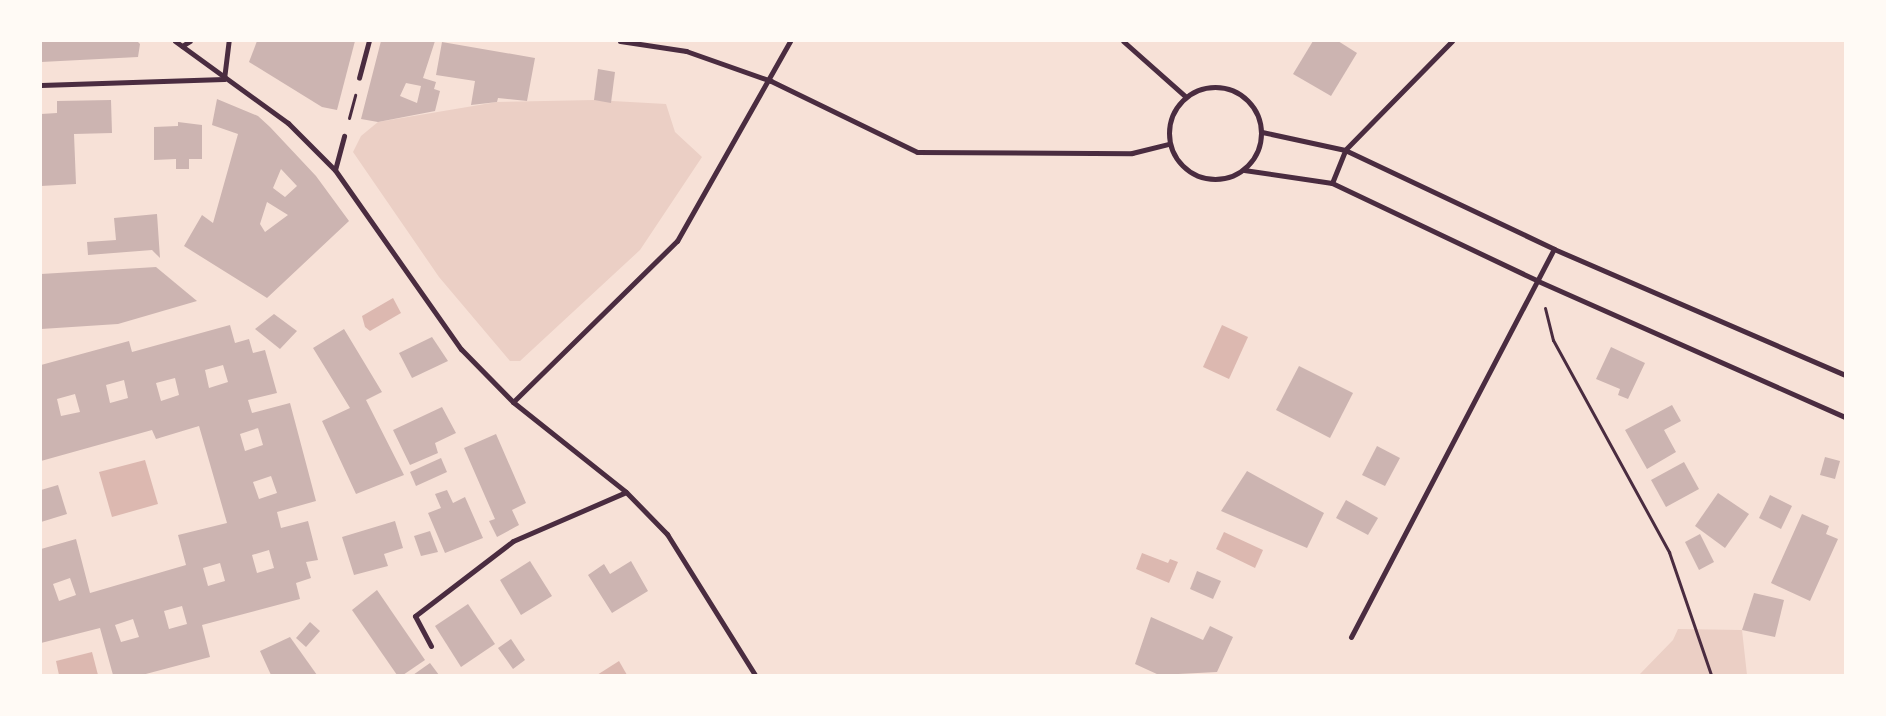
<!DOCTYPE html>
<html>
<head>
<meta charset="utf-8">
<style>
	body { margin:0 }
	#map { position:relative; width:1886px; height:716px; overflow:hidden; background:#f7e1d7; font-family:Signika,sans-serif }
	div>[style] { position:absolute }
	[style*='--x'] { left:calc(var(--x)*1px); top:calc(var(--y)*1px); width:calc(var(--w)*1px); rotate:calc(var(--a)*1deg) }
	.green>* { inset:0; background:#ebcfc5 }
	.water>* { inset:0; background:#dcb8b0 }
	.building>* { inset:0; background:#ccb4b1 }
	.path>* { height:3px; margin:-1.5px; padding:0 1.5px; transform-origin:1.5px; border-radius:1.5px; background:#4a2c40 }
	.pedestrian>* { height:4.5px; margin:-2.25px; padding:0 2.25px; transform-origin:2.25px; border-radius:2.25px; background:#4a2c40 }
	.minor>* { height:5px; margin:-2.5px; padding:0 2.5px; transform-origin:2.5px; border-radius:2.5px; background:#4a2c40 }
	.minor>.ring { margin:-2.5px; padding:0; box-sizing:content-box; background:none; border:5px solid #4a2c40; border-radius:50% }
	span { translate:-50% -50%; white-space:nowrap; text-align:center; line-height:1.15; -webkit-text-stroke:4.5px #fffaf5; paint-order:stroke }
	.frame { position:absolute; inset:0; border:42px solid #fffaf5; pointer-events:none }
</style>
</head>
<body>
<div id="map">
	<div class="green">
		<i style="clip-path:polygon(594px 100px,666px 104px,675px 132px,702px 157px,640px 250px,520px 361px,510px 361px,439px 277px,353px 152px,361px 136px,378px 122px,497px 102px)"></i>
		<i style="clip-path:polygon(1678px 629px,1742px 630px,1747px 675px,1639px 675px,1673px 640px)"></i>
	</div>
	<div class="water">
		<i style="clip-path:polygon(393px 298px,401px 313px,370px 331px,365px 327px,362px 316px)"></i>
		<i style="clip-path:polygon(1222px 325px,1248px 337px,1229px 379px,1203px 367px)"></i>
		<i style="clip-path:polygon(145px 460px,158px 504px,112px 517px,99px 472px)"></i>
		<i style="clip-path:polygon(1224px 532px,1263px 550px,1255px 568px,1216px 549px)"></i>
		<i style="clip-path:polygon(1142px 553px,1168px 563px,1170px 559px,1178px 562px,1169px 583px,1136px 569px)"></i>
		<i style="clip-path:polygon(92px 652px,98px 675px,59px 675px,56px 661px)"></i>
		<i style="clip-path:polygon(619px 661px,627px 675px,597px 675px)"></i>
	</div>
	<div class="building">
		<i style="clip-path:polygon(41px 41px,137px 41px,140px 44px,138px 57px,41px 62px)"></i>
		<i style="clip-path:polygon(257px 41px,355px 41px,337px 110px,322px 107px,249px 62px)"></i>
		<i style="clip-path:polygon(evenodd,381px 41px,435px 41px,423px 78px,436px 82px,434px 89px,440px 91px,435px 111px,378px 122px,361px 119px,381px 41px,406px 83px,421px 86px,417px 103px,400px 96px,406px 83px)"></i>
		<i style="clip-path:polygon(1313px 41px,1338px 41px,1357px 53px,1331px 96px,1293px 74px)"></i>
		<i style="clip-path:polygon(442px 42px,535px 58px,527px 101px,498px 98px,497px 102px,471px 105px,475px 81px,436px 75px)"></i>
		<i style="clip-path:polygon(598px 69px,615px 72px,611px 103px,594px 100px)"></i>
		<i style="clip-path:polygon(evenodd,217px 99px,258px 116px,270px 127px,316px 176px,349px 221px,267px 298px,184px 246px,202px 215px,213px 223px,238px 134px,212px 125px,217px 99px,281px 169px,297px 186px,285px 197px,273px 188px,281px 169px,217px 99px,267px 202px,288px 215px,265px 232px,260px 224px,267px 202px)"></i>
		<i style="clip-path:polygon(111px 100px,112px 133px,74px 134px,76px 184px,41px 186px,41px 114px,57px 113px,57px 101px)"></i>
		<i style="clip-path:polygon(178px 122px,202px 125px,202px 159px,189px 159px,189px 169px,176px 169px,176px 159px,154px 160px,154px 127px,178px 126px)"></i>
		<i style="clip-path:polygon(157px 214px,160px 258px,152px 250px,88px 255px,87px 242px,116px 240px,114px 218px)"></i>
		<i style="clip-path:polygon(156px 267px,197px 301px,118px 324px,41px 329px,41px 274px)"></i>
		<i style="clip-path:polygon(274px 314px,297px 331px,280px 349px,255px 329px)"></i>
		<i style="clip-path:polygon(evenodd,230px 325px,235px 343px,249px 339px,253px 353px,265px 350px,277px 393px,248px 400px,252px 413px,290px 403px,316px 501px,277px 512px,281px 528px,308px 521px,318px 560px,306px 562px,311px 578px,296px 583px,300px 599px,202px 625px,210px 657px,142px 675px,113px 675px,100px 628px,41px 643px,41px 549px,76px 539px,90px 593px,186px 565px,178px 535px,227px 523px,199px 426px,156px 439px,152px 430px,41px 461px,41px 365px,129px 341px,132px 352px,230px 325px,223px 365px,228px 382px,209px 388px,205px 370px,223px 365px,230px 325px,175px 378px,179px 395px,161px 401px,156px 383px,175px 378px,230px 325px,124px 380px,128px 398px,110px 403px,106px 385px,124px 380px,230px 325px,75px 394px,80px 412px,61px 416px,57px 399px,75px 394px,230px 325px,258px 428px,263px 445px,245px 451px,240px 434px,258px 428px,230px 325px,271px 476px,277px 493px,259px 499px,253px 482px,271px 476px,230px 325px,269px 550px,274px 568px,257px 573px,252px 555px,269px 550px,230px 325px,220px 563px,225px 581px,208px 586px,203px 568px,220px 563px,230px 325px,70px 578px,76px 595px,59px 601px,53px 584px,70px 578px,230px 325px,182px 606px,187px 624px,169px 629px,164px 611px,182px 606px,230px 325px,133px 619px,139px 637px,121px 642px,115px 625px,133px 619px)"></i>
		<i style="clip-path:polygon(344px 329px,382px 392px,366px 400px,404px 475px,356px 494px,322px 421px,350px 408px,313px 348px)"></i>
		<i style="clip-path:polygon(432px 337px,448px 361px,412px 378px,399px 353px)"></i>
		<i style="clip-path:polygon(1611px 347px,1645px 363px,1628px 399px,1618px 395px,1620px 389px,1596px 379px)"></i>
		<i style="clip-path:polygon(1299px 366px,1353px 393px,1330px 438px,1276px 410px)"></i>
		<i style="clip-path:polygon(1672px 405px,1681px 421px,1664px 430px,1676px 452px,1647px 469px,1625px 430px)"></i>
		<i style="clip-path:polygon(442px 407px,456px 433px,435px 443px,438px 453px,410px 465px,393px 430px)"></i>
		<i style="clip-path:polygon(496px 434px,526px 503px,512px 510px,519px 525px,497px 537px,489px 521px,495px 519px,464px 448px)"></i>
		<i style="clip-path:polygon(1377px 446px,1400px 458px,1385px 486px,1362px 475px)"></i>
		<i style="clip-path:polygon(1825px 457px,1840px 461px,1835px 479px,1820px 475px)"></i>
		<i style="clip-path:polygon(441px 458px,447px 472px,416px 486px,410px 472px)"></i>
		<i style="clip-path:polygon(1684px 462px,1699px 489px,1666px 507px,1651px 480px)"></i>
		<i style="clip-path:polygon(1247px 471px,1324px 513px,1307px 548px,1221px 511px)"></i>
		<i style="clip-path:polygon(58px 485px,67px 514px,41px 522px,41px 490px)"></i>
		<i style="clip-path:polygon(447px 490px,453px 503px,465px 497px,483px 538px,445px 553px,428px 513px,441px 508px,435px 494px)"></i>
		<i style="clip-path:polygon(1718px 493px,1749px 514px,1725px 548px,1695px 526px)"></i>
		<i style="clip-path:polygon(1770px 495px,1792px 506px,1781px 529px,1759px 518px)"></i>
		<i style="clip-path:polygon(1346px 500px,1378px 518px,1368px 535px,1336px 518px)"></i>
		<i style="clip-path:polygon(1802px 514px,1829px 526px,1826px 534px,1838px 539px,1810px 601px,1771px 583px)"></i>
		<i style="clip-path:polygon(395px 521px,403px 548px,384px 554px,388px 566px,354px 575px,342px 537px)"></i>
		<i style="clip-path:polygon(430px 531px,438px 552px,421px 556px,414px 536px)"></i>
		<i style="clip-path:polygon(1700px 534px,1714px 562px,1699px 570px,1685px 542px)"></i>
		<i style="clip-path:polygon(530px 561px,552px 596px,521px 615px,500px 580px)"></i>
		<i style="clip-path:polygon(631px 561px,648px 591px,612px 613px,588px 575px,604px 564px,610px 574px)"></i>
		<i style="clip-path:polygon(1197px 571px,1221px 581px,1213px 599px,1190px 589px)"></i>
		<i style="clip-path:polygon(377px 590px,425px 660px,403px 675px,397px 675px,352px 610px)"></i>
		<i style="clip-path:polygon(1754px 593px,1784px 600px,1775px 637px,1742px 630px)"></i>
		<i style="clip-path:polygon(468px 604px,495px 644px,461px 667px,435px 626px)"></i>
		<i style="clip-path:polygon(1151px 617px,1203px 640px,1210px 626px,1233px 637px,1217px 672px,1159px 675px,1135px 664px)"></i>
		<i style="clip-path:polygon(310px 622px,320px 631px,306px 647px,296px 638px)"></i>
		<i style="clip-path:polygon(290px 637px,317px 675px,271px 675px,260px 651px)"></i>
		<i style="clip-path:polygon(511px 639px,525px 660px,513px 669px,498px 648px)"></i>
		<i style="clip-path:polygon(430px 663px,439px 675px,413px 675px)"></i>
	</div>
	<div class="path">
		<i style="--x:349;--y:118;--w:24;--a:-75"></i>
		<i style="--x:1545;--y:308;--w:33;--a:76"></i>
		<i style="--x:1553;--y:340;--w:242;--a:61.3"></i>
		<i style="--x:1669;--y:552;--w:130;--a:71.1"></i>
	</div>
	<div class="pedestrian">
		<i style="--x:359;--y:78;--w:38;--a:-75"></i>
		<i style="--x:335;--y:170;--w:35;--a:-75"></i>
	</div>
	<div class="minor">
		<i style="--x:175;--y:41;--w:140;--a:36"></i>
		<i style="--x:288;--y:123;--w:66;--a:45"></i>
		<i style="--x:335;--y:170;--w:219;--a:54.9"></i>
		<i style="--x:461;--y:349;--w:74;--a:45.5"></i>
		<i style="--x:513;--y:402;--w:144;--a:38.5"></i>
		<i style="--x:626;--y:492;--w:59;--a:45.7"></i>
		<i style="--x:667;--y:534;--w:166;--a:58"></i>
		<i style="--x:620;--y:41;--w:67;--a:8.6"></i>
		<i style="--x:686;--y:51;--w:90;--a:19.4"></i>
		<i style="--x:771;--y:81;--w:162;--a:25.9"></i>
		<i style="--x:917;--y:152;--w:215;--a:0.3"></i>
		<i style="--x:1132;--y:153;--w:38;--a:-14"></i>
		<i style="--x:1123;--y:41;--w:83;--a:41.6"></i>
		<i style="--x:182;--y:46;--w:9;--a:-32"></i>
		<i style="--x:224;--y:79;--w:38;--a:-83"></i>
		<i style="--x:41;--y:85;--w:183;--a:-1.9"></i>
		<i class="ring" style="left:1169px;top:87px;width:87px;height:87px"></i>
		<i style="--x:1262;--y:132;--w:85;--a:12.2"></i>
		<i style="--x:1345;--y:150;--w:231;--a:25.3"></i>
		<i style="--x:1554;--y:249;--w:317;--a:23.4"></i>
		<i style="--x:1244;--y:170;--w:89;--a:8.4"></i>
		<i style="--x:1332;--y:183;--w:228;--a:25.4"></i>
		<i style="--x:1538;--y:281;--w:336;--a:23.9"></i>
		<i style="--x:1332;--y:183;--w:35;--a:-68"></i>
		<i style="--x:1345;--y:150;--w:153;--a:-45.5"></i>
		<i style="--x:513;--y:402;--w:230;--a:-44.5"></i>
		<i style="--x:677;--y:241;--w:230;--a:-60.5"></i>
		<i style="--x:1351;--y:637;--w:438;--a:-62.4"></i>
		<i style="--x:431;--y:646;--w:34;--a:-118"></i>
		<i style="--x:415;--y:616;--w:123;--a:-37.4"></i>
		<i style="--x:513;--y:541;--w:123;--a:-23.4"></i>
	</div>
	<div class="frame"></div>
</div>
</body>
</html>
